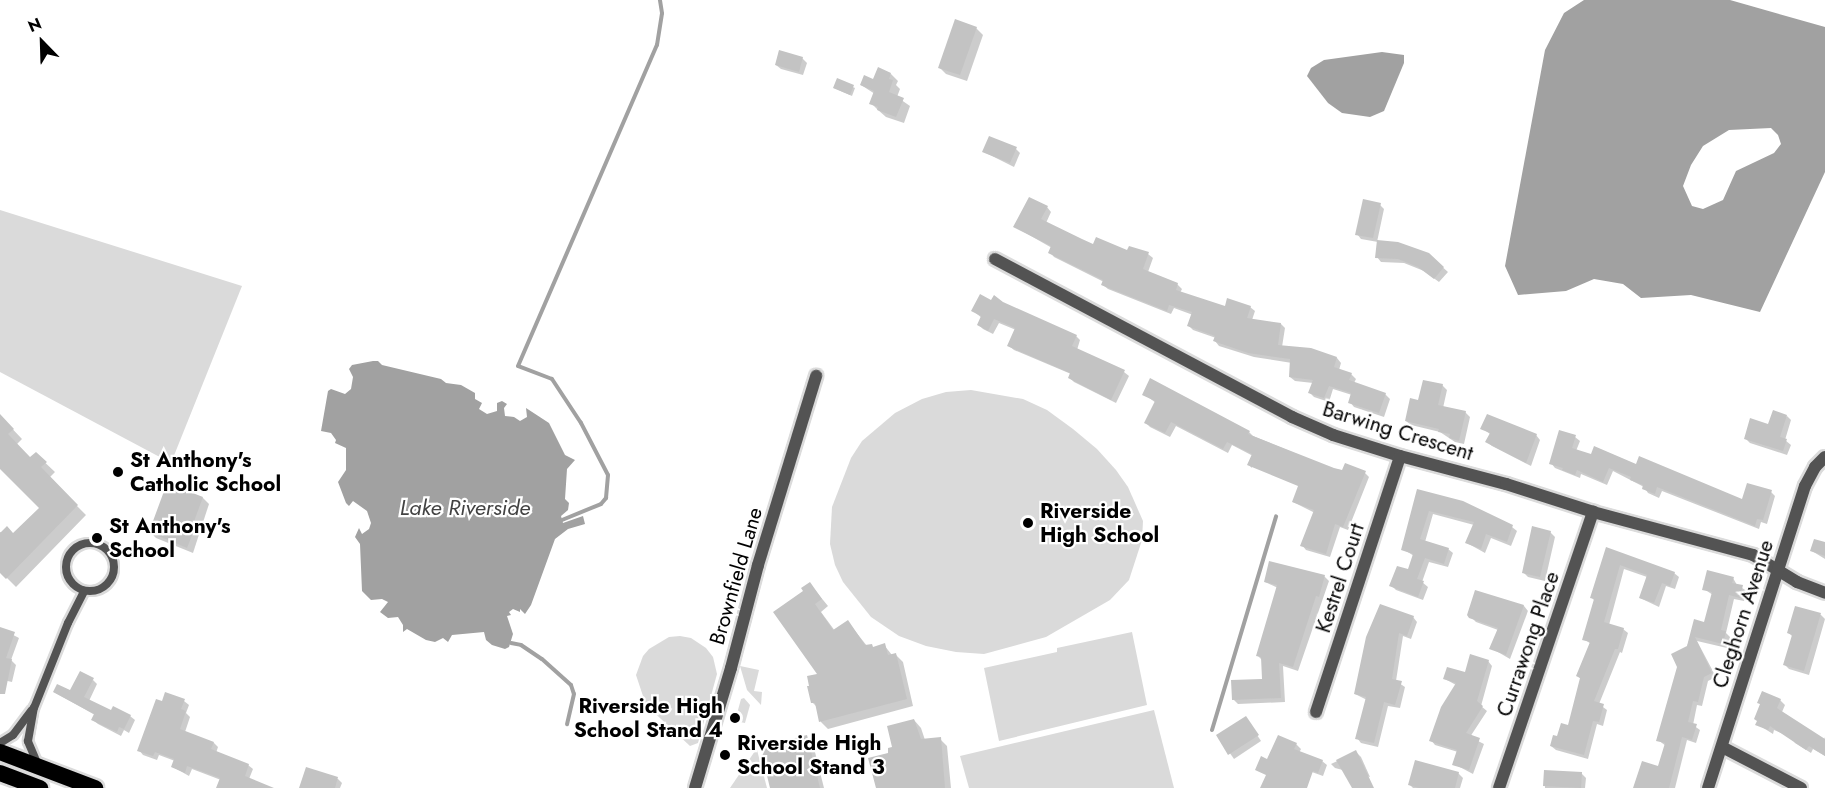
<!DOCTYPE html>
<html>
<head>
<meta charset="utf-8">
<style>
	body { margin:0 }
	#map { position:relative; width:1825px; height:788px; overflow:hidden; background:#fff; font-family:Jost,sans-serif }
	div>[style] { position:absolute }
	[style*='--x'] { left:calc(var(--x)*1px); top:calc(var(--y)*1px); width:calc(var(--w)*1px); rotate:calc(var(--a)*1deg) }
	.green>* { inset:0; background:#dadada }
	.water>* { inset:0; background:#a1a1a1 }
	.shadow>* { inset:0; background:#0003 }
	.stream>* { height:4px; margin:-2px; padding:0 2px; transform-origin:2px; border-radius:2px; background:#a1a1a1 }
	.building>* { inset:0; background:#c3c3c3 }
	.roads { filter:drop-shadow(2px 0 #dbdbdb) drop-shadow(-2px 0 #dbdbdb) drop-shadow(0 2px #dbdbdb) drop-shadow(0 -2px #dbdbdb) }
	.service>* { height:8px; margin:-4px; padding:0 4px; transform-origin:4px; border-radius:4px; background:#535353 }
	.service>.ring { margin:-4px; padding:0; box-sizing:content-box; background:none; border:8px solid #535353; border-radius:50% }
	.minor>* { height:12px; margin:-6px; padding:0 6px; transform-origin:6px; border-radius:6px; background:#535353 }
	.trunk>* { height:16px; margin:-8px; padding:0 8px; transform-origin:8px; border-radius:8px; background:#000 }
	.dots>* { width:16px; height:16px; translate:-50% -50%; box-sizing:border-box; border:3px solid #fff; border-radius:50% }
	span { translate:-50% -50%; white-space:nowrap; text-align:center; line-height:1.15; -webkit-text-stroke:4.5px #fff; paint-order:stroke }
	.street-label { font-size:21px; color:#000 }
	.poi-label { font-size:21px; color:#000; font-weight:700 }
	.left { translate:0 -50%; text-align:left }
	.right { translate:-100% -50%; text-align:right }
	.water-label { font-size:22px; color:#424242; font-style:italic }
	.north { position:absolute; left:12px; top:12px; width:60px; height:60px; -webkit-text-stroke:4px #fff; paint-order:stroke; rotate:337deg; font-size:16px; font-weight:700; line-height:24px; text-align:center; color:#000 }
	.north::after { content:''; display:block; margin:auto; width:21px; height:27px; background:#000; clip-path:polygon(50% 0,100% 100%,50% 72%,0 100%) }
</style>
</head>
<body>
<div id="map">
	<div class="green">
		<i style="clip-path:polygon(0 210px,242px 286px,171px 463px,0 372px)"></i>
		<i style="clip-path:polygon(971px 390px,1023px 399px,1047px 410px,1073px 429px,1097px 449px,1116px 470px,1128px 487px,1143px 521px,1142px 540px,1129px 580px,1110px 600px,1046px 637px,984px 654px,956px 652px,926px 646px,899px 636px,871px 617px,843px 582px,835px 565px,830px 544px,832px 507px,851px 458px,862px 441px,895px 413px,922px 399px,946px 392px)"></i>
		<i style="clip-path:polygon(1132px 632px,1147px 705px,999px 741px,984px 668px,1057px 652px,1057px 648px)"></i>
		<i style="clip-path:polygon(680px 636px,691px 638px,706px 648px,713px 657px,717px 674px,698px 743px,690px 746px,646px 705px,636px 675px,643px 656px,649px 649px,669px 637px)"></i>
		<i style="clip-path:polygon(740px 666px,759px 670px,754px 691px,762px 692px,761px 705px,747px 690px)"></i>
		<i style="clip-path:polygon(744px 698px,750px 705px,745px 723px,735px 721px,741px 699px)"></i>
		<i style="clip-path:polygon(1154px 710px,1174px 788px,969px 788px,960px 756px)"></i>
		<i style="clip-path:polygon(757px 750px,767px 788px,730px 788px,755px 751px)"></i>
	</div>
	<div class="water">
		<i style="clip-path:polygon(evenodd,1584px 0,1730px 0,1825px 27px,1825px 172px,1760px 312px,1691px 295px,1641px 298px,1623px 284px,1594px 279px,1566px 291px,1518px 295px,1505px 266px,1545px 50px,1564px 13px,1584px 0,1771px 128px,1778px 135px,1781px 144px,1774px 153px,1736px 171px,1723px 200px,1703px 209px,1692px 206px,1683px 186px,1691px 165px,1703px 146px,1729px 130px,1771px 128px)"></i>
		<i style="clip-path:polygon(1382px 52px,1404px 55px,1404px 63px,1384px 111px,1370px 117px,1342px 113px,1328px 103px,1307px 76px,1311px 68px,1324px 60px)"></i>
		<i style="clip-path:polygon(373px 361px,378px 361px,382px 365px,441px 379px,446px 383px,461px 385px,475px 393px,475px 399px,482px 403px,479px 409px,487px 414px,497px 411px,497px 403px,502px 401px,507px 404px,504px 408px,505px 416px,514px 417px,520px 421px,527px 417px,526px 408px,549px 423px,565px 455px,575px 460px,567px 469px,565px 499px,569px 503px,568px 510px,561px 516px,563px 523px,583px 516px,585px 524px,568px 529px,555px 539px,531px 605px,525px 614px,520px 609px,520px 612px,513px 609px,509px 612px,511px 615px,507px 616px,513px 634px,509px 647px,505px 649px,492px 645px,486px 640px,484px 632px,452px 635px,448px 642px,443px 638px,435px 642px,426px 640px,407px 629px,403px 632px,403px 625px,398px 617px,388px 618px,380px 612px,388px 602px,382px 599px,371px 600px,362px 591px,360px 544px,355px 537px,359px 528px,362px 534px,369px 529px,371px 523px,367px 511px,353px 501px,349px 506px,346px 503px,338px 482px,346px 470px,346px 448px,335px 443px,336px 440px,331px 433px,321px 431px,328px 391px,331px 389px,345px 394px,351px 389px,353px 377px,349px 369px,352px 365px)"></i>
	</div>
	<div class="shadow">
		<i style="clip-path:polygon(976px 28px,983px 35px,967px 81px,946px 74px,939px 67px)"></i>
		<i style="clip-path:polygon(802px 58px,807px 63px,803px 75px,781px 69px,776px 65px)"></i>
		<i style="clip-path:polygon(891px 74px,898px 81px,896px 85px,900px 89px,897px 97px,910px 106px,904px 123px,886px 117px,878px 110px,871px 103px,875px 94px,861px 85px)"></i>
		<i style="clip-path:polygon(837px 80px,855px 88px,852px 96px,834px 88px)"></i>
		<i style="clip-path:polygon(1016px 149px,1020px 153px,1014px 167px,984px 152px)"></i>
		<i style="clip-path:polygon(1364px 201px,1380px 205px,1384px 209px,1377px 242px,1398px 243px,1428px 254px,1448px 272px,1439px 282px,1424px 271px,1404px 263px,1381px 262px,1377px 257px,1378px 242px,1361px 239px,1357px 234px)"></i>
		<i style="clip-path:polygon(1047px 207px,1051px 212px,1046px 223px,1094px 246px,1148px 254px,1153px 258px,1148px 272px,1177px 284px,1182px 289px,1180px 293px,1225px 308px,1250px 307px,1255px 311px,1252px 320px,1281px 324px,1285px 328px,1282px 347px,1337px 358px,1341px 363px,1339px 370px,1351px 374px,1356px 379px,1354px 383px,1385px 394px,1390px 399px,1384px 417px,1354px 407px,1350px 402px,1352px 395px,1333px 389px,1329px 402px,1314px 397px,1310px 393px,1313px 383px,1295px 381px,1290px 377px,1292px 363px,1254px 357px,1219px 346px,1215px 341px,1216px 338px,1193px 330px,1189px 326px,1193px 315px,1174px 308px,1171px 314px,1108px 289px,1103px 285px,1104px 282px,1054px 257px,1050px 252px,1052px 248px,1015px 227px)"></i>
		<i style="clip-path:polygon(992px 302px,1002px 303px,1076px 336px,1080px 340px,1077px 350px,1124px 372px,1129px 376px,1116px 403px,1074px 382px,1069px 377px,1071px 374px,1014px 350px,1009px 346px,1016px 330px,999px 323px,993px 334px,983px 329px,979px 325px,982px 318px,973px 311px)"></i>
		<i style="clip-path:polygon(1442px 385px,1447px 390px,1443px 408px,1465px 412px,1470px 417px,1464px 444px,1455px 442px,1440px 432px,1411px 425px,1406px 421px,1419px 402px)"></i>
		<i style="clip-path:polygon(1144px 394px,1249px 432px,1253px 436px,1333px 469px,1365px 473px,1369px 477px,1348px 530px,1340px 527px,1330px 557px,1306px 550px,1302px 545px,1315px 513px,1293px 502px,1305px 487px,1252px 466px,1252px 468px,1249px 465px,1253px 456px,1232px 445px,1228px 453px,1176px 426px,1170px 437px,1150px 427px,1146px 423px,1156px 403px)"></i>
		<i style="clip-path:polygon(1787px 416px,1791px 420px,1785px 440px,1791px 445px,1787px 455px,1750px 443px,1745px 438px)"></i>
		<i style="clip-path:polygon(4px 420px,22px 439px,16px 445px,30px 458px,36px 454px,55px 472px,49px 478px,86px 515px,16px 587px,0 571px,0 532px,13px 535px,41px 508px,0 467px,0 423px)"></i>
		<i style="clip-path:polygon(1482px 428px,1536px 435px,1540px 440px,1531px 466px,1492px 446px,1487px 442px,1490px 434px)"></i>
		<i style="clip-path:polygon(1575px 437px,1580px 441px,1576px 451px,1637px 466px,1743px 501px,1771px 492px,1775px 496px,1767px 524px,1761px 522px,1759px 529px,1662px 491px,1659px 498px,1648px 493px,1644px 487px,1613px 471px,1607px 485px,1581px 474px,1580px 478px,1555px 468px,1551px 463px)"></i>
		<i style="clip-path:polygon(168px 485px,203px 498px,209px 504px,193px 553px,156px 538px,150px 532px)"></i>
		<i style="clip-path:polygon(1418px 491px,1512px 527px,1517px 531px,1511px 546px,1491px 538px,1485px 553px,1467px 543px,1474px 525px,1433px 514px,1425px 542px,1448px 549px,1453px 553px,1448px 567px,1429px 562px,1422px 582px,1428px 587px,1423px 600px,1396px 590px,1391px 585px,1409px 571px,1414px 556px,1403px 549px)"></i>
		<i style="clip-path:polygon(1550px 532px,1555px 537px,1545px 581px,1528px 577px,1523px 572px)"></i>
		<i style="clip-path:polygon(1825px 544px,1825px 559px,1812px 551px)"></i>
		<i style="clip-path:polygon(1607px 549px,1674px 573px,1679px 577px,1675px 589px,1666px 586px,1659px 607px,1640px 598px,1647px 577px,1624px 569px,1609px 625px,1623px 629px,1628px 633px,1622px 653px,1620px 652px,1599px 704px,1607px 710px,1603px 726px,1597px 724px,1588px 759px,1556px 750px,1551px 746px,1569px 727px,1581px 679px,1578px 676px,1591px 644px,1584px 639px,1595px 601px,1592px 598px)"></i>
		<i style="clip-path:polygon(1324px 576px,1329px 581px,1298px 671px,1283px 666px,1285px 702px,1238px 704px,1233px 699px,1263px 680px,1262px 660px,1258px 656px,1278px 588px,1265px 582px)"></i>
		<i style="clip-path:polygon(1733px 578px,1737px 585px,1747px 591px,1744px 601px,1734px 599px,1726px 633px,1730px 637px,1727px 648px,1697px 641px,1716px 677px,1708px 681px,1702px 706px,1697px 705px,1693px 725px,1700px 730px,1696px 743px,1687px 740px,1675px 788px,1634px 788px,1659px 768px,1666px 746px,1658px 740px,1695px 621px,1705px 624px,1713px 595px,1704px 589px)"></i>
		<i style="clip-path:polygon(810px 584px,828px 606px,821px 612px,835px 631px,848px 622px,867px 646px,874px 648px,884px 645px,892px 655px,896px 655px,903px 662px,913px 706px,828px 729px,821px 722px,818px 708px,812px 702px,820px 675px,805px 591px)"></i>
		<i style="clip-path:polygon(1476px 591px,1524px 606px,1528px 611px,1510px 659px,1491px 648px,1498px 630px,1476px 622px,1471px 617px)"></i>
		<i style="clip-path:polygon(1796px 608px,1821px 615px,1825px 619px,1809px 675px,1789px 669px,1785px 665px,1793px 637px,1789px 633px)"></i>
		<i style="clip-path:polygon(1413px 617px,1417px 622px,1411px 639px,1403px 636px,1396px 681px,1405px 687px,1400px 708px,1388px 706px,1378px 747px,1361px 743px,1357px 738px,1367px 700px,1355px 694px,1367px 638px)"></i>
		<i style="clip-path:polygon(0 628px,19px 638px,11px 660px,16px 665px,12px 682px,3px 680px,0 692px)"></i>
		<i style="clip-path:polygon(1488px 661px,1492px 666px,1481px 706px,1487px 711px,1470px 737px,1484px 744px,1473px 774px,1454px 764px,1458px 752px,1435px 745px,1431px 740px,1456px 685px,1445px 679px,1466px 674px)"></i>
		<i style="clip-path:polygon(93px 680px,97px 684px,89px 701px,112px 712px,130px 716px,135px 720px,129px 733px,124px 730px,121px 736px,98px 724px,93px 720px,95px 715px,54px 692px,70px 692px)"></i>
		<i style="clip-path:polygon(1780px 700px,1785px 705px,1782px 712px,1824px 740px,1825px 737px,1825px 756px,1813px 749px,1811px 753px,1795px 743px,1791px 737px,1774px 730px,1773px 734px,1757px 724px,1761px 705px,1759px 703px)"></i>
		<i style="clip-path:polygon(184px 701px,189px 705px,186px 713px,190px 717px,185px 732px,214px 743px,218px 747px,216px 753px,248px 765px,253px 769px,249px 779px,272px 788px,219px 788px,221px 780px,192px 769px,189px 776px,173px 767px,175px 761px,159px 755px,157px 760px,143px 755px,139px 750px,163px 702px)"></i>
		<i style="clip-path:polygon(1246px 718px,1261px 741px,1234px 759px,1218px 736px)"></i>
		<i style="clip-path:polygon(914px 720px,921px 728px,925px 740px,940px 739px,947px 746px,951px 788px,878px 788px,890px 754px)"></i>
		<i style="clip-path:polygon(806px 737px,813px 744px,824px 788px,771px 788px)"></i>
		<i style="clip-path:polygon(1296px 744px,1301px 749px,1299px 753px,1322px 761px,1327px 765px,1323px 776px,1275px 759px)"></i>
		<i style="clip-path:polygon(1356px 752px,1361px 757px,1370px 777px,1335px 768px,1331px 764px)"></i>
		<i style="clip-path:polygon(307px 768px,338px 779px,342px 783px,340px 788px,300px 788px)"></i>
		<i style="clip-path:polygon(1545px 772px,1581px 773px,1586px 778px,1585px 788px,1545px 788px)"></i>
		<i style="clip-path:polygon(1458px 773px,1463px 778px,1460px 788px,1413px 788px,1410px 785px)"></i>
	</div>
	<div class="stream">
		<i style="--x:562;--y:520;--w:42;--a:-22.3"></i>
		<i style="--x:601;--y:504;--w:8;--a:-50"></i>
		<i style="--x:606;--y:498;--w:23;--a:-85"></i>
		<i style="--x:608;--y:475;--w:59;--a:-117.4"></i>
		<i style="--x:581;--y:423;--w:53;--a:-123.4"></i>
		<i style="--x:552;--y:379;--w:36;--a:-159"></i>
		<i style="--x:518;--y:366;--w:350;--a:-66.6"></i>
		<i style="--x:657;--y:45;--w:32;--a:-81"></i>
		<i style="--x:662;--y:13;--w:13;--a:-99"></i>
		<i style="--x:511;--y:643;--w:10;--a:11"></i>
		<i style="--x:521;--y:645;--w:25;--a:34"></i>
		<i style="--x:542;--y:659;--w:39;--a:42"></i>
		<i style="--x:571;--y:685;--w:9;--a:72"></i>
		<i style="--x:574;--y:694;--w:31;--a:103"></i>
		<i style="--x:1212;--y:730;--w:223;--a:-73.3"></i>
	</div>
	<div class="building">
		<i style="clip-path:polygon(955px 19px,977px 27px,960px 75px,938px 68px)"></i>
		<i style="clip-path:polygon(779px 50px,803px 57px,799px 72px,775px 65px)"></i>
		<i style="clip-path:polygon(878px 67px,891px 73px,889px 79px,893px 80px,889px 92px,904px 98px,896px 117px,877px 110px,878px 107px,869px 104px,874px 91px,860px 85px,864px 75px,873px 79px)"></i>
		<i style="clip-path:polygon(837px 78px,854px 85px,850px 95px,833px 88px)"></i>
		<i style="clip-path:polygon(989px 136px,1017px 147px,1010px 163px,982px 152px)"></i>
		<i style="clip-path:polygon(1029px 197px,1048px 206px,1041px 219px,1082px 239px,1093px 244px,1096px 237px,1127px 250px,1129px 246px,1149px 252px,1143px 269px,1178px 283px,1176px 290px,1225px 306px,1227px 298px,1251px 306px,1247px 318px,1281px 323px,1278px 345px,1311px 348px,1337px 357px,1334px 367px,1352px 373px,1349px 380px,1386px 393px,1379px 413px,1348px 403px,1351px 393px,1329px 386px,1324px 398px,1308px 393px,1313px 380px,1289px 377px,1290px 359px,1248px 353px,1213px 341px,1215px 336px,1187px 326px,1192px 312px,1169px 305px,1167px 311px,1101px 285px,1103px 280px,1048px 253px,1051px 246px,1013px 227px)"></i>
		<i style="clip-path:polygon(1363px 199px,1381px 203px,1373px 238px,1355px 235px)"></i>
		<i style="clip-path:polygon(1377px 240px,1398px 242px,1429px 253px,1444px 267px,1434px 279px,1418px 267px,1398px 259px,1375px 258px)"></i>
		<i style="clip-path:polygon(980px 294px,991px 300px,994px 295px,1003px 302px,1077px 335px,1072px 346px,1125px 370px,1111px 400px,1068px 378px,1070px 373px,1007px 346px,1015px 328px,994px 319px,988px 331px,977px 325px,981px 316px,971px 311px)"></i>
		<i style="clip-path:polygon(1150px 378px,1250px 431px,1248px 434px,1334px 468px,1342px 470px,1345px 463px,1366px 471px,1343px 527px,1335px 524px,1326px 554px,1300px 546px,1314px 510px,1292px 502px,1298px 486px,1247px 465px,1252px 454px,1227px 442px,1223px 449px,1171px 422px,1165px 433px,1144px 423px,1155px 401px,1142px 395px)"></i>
		<i style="clip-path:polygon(1423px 380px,1443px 384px,1438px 405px,1466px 411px,1459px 441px,1449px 438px,1450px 434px,1438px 432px,1439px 429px,1405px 421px,1410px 398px,1418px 400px)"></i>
		<i style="clip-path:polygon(1773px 410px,1787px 415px,1780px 437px,1787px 439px,1783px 451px,1744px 439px,1750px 418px,1768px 424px)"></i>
		<i style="clip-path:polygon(0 414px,14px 429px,8px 434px,30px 457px,36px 452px,47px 462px,41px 467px,78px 505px,6px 579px,0 573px,0 533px,7px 526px,13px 533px,39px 508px,0 469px)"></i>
		<i style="clip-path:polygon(1487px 414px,1537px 434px,1526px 463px,1485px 442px,1490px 433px,1480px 429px)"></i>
		<i style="clip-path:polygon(1559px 430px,1576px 435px,1572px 448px,1591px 454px,1594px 446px,1636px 464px,1639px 456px,1742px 499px,1747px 483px,1772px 490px,1763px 520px,1757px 519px,1755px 526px,1657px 487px,1655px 494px,1642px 489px,1643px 485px,1630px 480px,1631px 477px,1609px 468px,1603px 482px,1577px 470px,1575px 475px,1562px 470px,1563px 468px,1549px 464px)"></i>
		<i style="clip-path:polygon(167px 483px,203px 497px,193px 524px,196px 525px,187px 548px,149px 532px)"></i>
		<i style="clip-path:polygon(1417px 489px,1463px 501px,1513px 525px,1507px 542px,1486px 534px,1481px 549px,1465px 543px,1474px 522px,1429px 511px,1420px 539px,1449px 548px,1444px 564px,1425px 558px,1417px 579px,1424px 581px,1418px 597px,1389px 586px,1397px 566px,1408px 569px,1413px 554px,1401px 550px)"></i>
		<i style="clip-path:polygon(1532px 526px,1551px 531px,1540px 577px,1522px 573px)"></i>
		<i style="clip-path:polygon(1814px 539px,1825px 542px,1825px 556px,1810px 551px)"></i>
		<i style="clip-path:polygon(1606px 547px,1675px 572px,1670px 586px,1662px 583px,1654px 603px,1639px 598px,1647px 575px,1620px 565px,1604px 622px,1624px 628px,1618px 649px,1615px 649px,1594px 701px,1604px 704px,1599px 722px,1593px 721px,1584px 755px,1550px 746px,1553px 735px,1557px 736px,1561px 723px,1568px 725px,1580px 678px,1576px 676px,1590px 642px,1582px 640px,1594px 599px,1590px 598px)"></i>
		<i style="clip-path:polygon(1269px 561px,1325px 575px,1319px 597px,1316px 596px,1293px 667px,1279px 663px,1281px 698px,1232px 700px,1231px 680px,1262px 679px,1261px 657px,1256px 656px,1277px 585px,1264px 582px)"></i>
		<i style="clip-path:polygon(1707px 570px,1734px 577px,1732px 583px,1743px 585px,1740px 598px,1729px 595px,1721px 630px,1726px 631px,1723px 644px,1695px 637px,1712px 673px,1704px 677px,1698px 702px,1693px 701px,1688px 722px,1697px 724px,1692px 740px,1682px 737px,1669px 788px,1633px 788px,1642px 761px,1658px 766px,1665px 743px,1656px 741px,1677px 667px,1671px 654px,1687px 646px,1694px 619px,1704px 622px,1712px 592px,1702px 590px)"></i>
		<i style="clip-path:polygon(810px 582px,822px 599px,815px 604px,833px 630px,848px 620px,865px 645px,872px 644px,873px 647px,885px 643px,888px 655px,896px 653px,907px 699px,819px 722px,815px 703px,811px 703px,807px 686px,809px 686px,807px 676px,817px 674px,773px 612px,803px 591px,801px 588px)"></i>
		<i style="clip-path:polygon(1475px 590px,1524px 605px,1506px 655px,1489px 649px,1498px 628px,1469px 618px,1467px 615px)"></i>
		<i style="clip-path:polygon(1380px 604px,1414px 616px,1407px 636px,1399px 633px,1392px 679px,1402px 681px,1395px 705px,1384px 702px,1374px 743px,1355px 739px,1366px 697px,1354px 694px,1366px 637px)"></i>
		<i style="clip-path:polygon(1795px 606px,1821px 613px,1804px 671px,1783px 665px,1792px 635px,1787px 633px)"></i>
		<i style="clip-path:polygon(0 627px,15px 632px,6px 658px,12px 659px,5px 694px,0 694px)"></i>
		<i style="clip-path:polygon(1470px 654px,1489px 660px,1477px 701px,1483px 706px,1466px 733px,1480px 738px,1469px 770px,1452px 765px,1457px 750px,1429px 741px,1441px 707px,1456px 683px,1443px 679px,1447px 667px,1465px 672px)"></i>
		<i style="clip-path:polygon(80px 671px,94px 678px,84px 697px,111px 710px,113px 706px,131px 715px,124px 729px,119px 727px,117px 732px,91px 720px,94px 714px,53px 692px,57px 684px,70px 690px)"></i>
		<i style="clip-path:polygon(1762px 691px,1781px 699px,1777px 708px,1825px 739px,1825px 756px,1809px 746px,1806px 750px,1770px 726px,1768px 730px,1755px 725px,1757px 721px,1754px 719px,1760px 704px,1757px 703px)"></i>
		<i style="clip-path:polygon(165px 692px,185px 699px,181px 709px,186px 711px,180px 729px,214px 742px,211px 749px,249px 764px,245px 776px,274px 788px,216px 788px,220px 778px,187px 766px,185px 773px,171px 767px,174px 759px,155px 752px,153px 756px,137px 751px,156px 699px,162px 701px)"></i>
		<i style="clip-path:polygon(1246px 716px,1259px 735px,1228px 755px,1216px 735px)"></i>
		<i style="clip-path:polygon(914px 719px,921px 739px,941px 737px,945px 788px,876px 788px,868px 758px,888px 753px,888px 748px,892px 747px,887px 726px)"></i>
		<i style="clip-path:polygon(807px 735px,820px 788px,770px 788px,760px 747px)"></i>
		<i style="clip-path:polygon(1278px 735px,1297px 743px,1294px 749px,1323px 760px,1318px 773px,1313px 771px,1307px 788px,1260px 788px,1266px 775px,1255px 770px,1261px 756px,1267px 759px)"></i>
		<i style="clip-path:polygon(1356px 750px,1374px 788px,1352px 788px,1336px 760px)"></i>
		<i style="clip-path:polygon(1415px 760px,1459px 772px,1455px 788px,1419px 788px,1408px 785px)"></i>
		<i style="clip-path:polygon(306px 767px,338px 777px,335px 788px,299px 788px)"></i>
		<i style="clip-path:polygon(1544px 770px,1582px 772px,1581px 788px,1543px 786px)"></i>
	</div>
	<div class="roads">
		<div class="service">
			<i class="ring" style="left:66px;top:543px;width:40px;height:40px"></i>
			<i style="--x:0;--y:743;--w:15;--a:-32"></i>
			<i style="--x:13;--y:735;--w:31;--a:-53"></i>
			<i style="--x:38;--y:765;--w:26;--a:-113"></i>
			<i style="--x:28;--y:741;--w:34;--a:-80"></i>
			<i style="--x:34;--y:708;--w:92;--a:-68.2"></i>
			<i style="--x:68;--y:623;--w:36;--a:-63"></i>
		</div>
		<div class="minor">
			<i style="--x:995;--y:259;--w:336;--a:28"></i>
			<i style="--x:1292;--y:417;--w:45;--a:23.7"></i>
			<i style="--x:1333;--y:435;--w:70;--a:17.4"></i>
			<i style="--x:1400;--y:456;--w:110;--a:14.8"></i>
			<i style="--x:1506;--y:484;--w:91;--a:17.8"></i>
			<i style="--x:1593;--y:512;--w:166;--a:15"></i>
			<i style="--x:1753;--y:555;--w:52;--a:31.5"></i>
			<i style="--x:1797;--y:582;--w:30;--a:21"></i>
			<i style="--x:1316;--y:712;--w:269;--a:-71.8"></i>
			<i style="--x:1722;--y:747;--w:89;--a:27.4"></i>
			<i style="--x:695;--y:788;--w:125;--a:-73.3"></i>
			<i style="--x:731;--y:668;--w:106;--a:-75.3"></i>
			<i style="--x:758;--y:565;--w:198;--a:-72.9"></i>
			<i style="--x:1499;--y:788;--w:292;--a:-71.2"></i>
			<i style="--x:1708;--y:788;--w:317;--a:-72.2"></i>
			<i style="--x:1805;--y:486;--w:21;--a:-62"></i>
			<i style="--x:1815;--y:467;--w:14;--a:-45"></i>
		</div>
		<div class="trunk">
			<i style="--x:0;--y:752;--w:102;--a:20.8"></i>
			<i style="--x:0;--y:773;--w:43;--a:20.6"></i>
		</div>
	</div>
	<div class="dots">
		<i style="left:118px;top:472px;background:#000"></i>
		<i style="left:1028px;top:523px;background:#000"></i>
		<i style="left:97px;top:538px;background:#000"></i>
		<i style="left:735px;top:718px;background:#000"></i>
		<i style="left:725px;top:755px;background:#000"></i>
	</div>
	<div class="street-label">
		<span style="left:1398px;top:431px;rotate:17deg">Barwing Crescent</span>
		<span style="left:736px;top:576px;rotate:-74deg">Brownfield Lane</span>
		<span style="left:1340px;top:578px;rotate:-72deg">Kestrel Court</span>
		<span style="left:1743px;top:614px;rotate:-72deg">Cleghorn Avenue</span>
		<span style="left:1528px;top:644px;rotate:-71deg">Currawong Place</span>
	</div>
	<div class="poi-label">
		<span class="left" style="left:130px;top:472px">St Anthony's<br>Catholic School</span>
		<span class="left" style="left:1040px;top:523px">Riverside<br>High School</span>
		<span class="left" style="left:109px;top:538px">St Anthony's<br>School</span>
		<span class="right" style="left:723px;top:718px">Riverside High<br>School Stand 4</span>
		<span class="left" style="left:737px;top:755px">Riverside High<br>School Stand 3</span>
	</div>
	<div class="water-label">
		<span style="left:465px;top:508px">Lake Riverside</span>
	</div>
	<div class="north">N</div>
</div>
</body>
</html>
